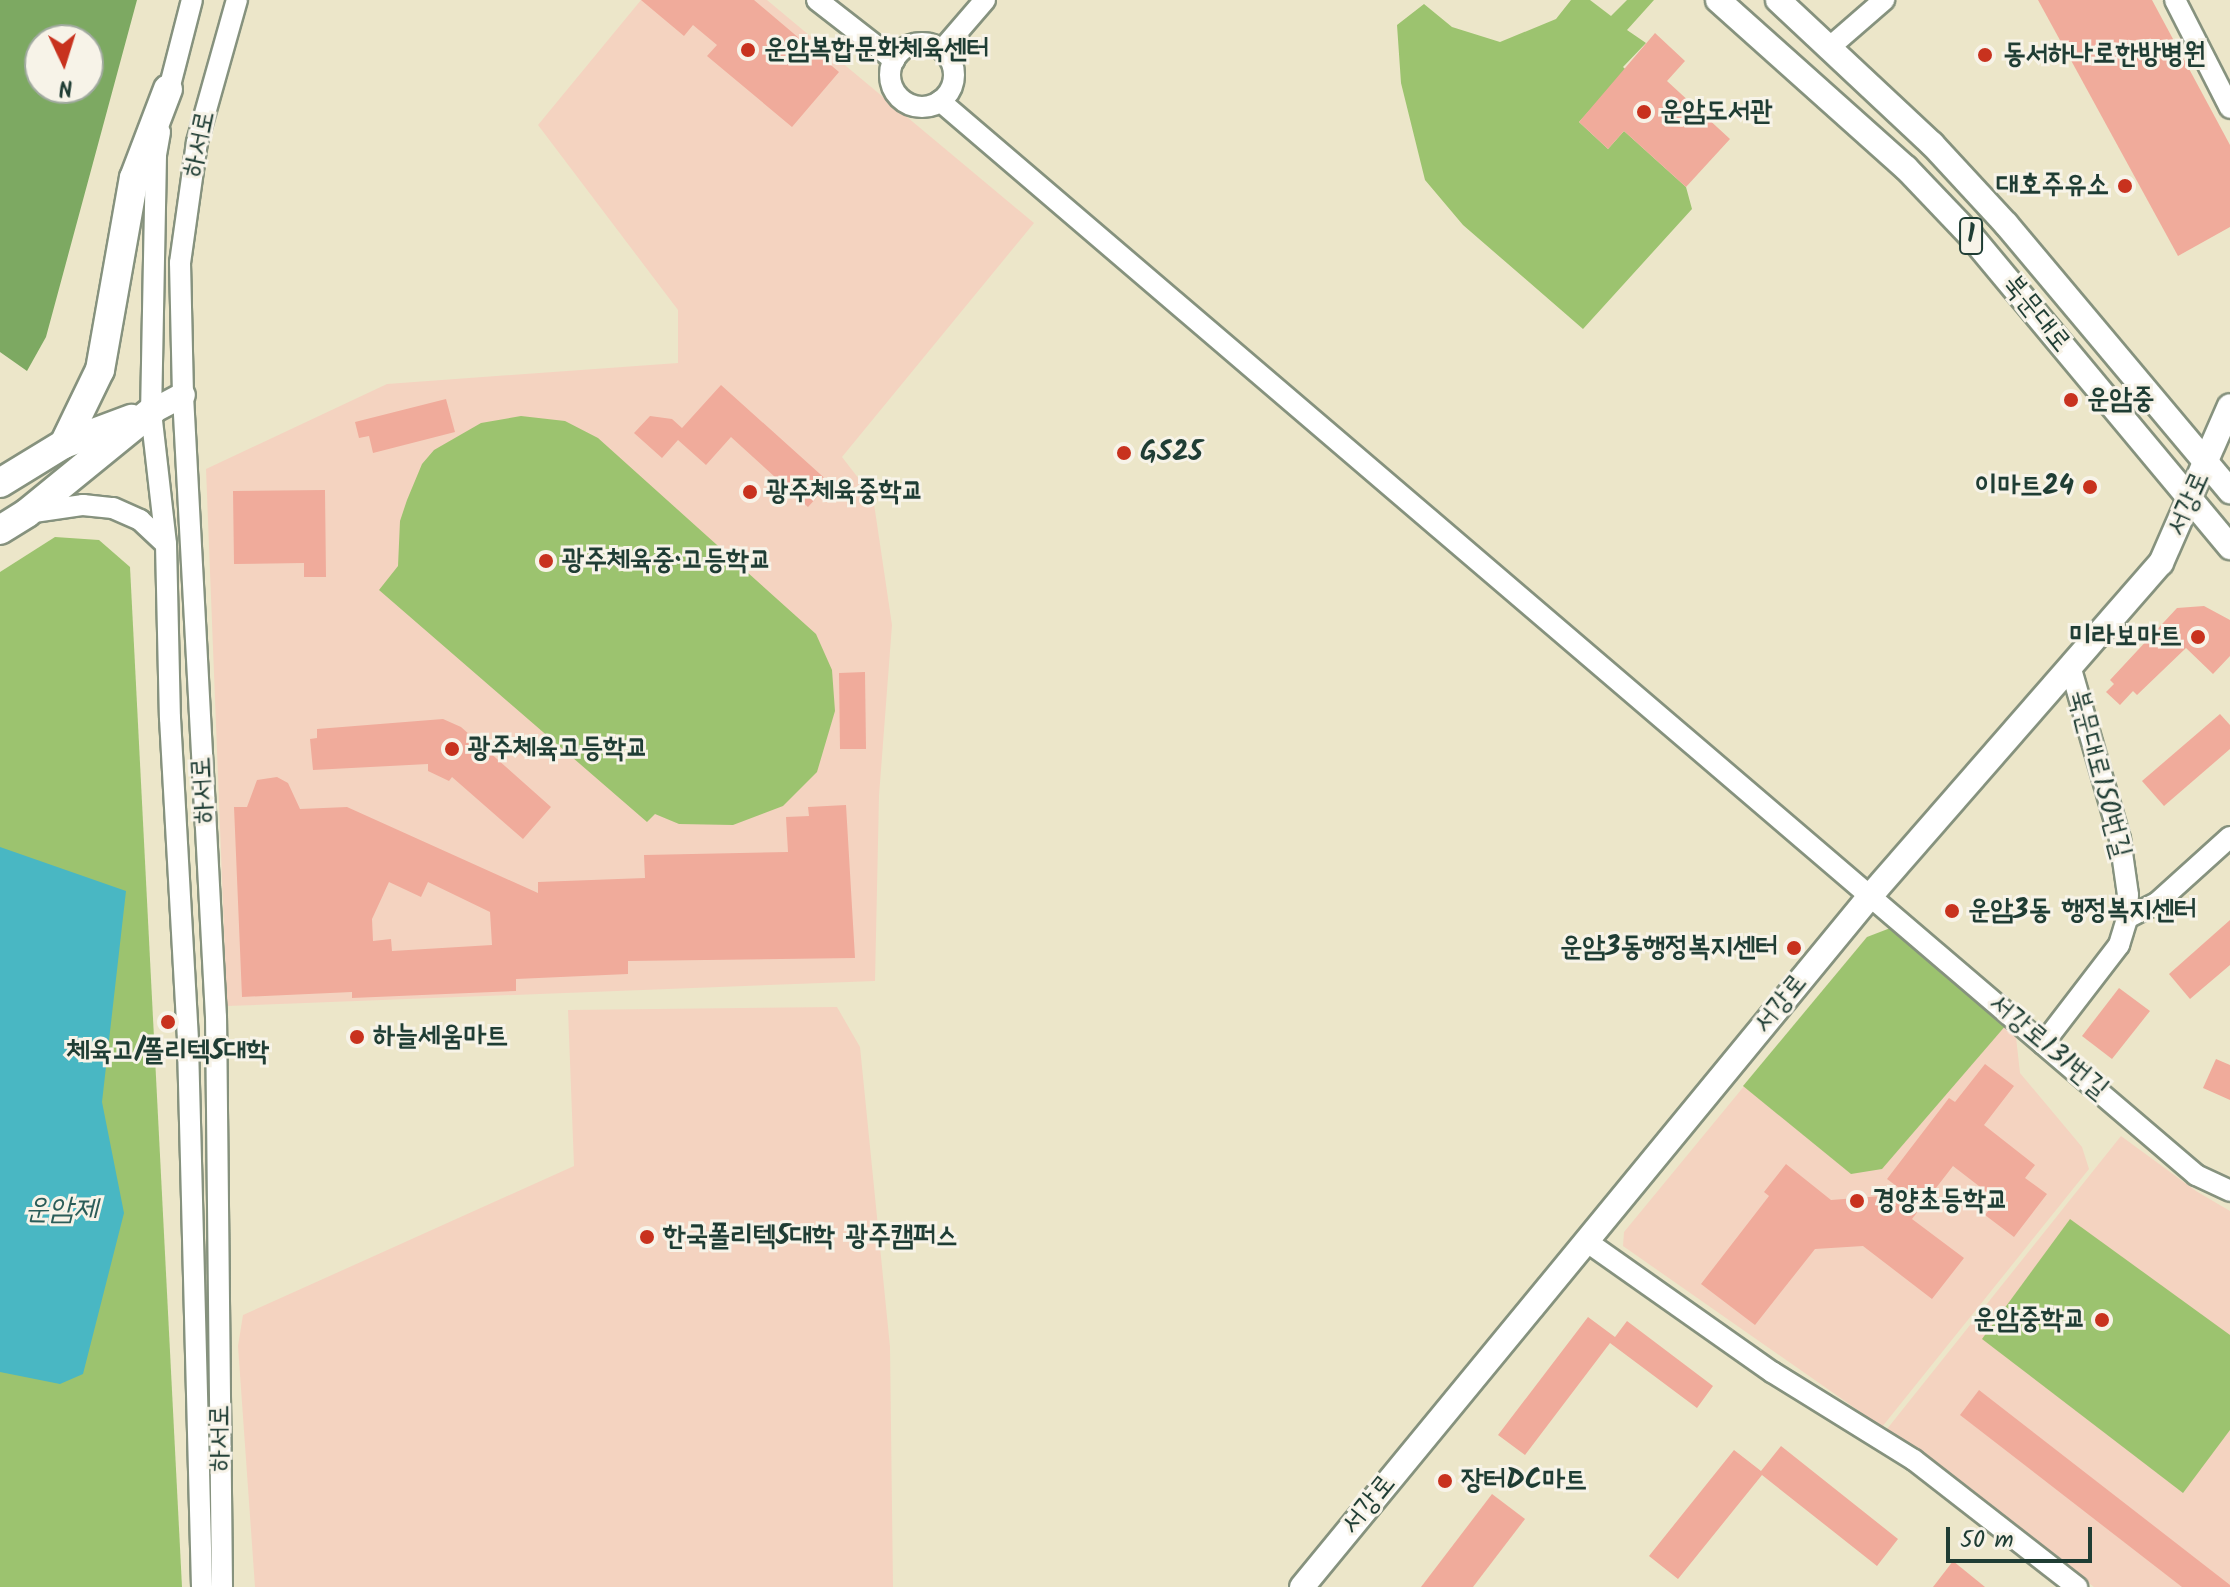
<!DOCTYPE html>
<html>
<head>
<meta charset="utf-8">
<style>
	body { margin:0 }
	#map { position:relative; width:2230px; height:1587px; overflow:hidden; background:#ece6c9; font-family:Kalam,"Poor Story",sans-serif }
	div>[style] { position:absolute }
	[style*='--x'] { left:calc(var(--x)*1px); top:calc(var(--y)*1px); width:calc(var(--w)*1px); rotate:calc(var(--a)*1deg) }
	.built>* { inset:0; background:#f4d3c0 }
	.green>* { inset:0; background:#9cc36f }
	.forest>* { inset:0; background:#7da962 }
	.water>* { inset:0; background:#49b7c3 }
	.building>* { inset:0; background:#f0ab9b }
	.roads { filter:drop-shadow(2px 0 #86927e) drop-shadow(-2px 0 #86927e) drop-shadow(0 2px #86927e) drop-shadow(0 -2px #86927e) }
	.minor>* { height:20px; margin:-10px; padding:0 10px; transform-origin:10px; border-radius:10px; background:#fff }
	.minor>.ring { margin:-10px; padding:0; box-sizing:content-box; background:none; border:20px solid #fff; border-radius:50% }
	.major>* { height:24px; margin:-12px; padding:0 12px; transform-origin:12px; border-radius:12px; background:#fff }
	.highway>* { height:28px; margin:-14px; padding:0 14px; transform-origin:14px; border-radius:14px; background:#fff }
	.dots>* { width:22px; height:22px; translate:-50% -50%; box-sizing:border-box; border:4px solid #f7f3e8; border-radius:50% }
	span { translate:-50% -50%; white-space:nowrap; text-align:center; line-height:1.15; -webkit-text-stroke:6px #f7f3e8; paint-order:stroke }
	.shield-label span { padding:2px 6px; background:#f7f3e8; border:2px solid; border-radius:6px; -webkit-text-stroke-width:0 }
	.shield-label { font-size:26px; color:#1f3d34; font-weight:700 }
	.poi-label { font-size:28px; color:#1f3d34; font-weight:700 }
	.left { translate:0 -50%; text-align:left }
	.right { translate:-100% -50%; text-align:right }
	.street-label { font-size:28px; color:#1f3d34 }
	.water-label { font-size:30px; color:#2a5c58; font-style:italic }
	.north { position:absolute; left:24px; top:24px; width:80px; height:80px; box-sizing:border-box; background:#f7f3e8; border:2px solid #a1aaa0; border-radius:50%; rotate:176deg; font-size:22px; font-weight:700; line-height:32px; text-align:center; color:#1f3d34 }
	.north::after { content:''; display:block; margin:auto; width:28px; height:36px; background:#c8321e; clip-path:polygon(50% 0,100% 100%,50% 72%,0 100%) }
	.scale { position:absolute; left:1946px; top:1527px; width:146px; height:36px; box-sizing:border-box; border:4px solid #1f3d34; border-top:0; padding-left:10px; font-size:24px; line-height:28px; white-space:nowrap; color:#1f3d34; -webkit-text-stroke:6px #f7f3e8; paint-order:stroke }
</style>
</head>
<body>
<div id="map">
	<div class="built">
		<i style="clip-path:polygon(641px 0,767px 0,1034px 223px,842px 457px,873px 497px,892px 625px,879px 796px,875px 981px,227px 1006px,206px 469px,387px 384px,678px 363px,678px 310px,538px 125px)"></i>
		<i style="clip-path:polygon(1867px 937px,2007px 1024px,2016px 1037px,2020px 1073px,2082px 1147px,2089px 1169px,1882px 1427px,1623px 1246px,1624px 1232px)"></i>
		<i style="clip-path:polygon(837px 1007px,860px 1047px,890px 1347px,893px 1587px,255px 1587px,238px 1346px,243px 1315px,574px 1166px,568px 1010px)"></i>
		<i style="clip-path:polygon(2121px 1136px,2196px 1191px,2230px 1211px,2230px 1587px,2094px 1587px,1887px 1429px)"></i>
	</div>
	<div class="green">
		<i style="clip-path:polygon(1571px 0,1590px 0,1611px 16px,1627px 0,1654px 0,1627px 30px,1646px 43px,1623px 67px,1642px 85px,1610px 88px,1579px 122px,1608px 149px,1624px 131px,1686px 187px,1692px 209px,1583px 329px,1463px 225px,1425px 180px,1401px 83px,1397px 25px,1424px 4px,1452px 27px,1500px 42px,1556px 19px)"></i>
		<i style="clip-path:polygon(521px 416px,565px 421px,598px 438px,816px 634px,832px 670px,835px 711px,817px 772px,783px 806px,733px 825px,679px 824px,655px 814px,647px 822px,379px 590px,398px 566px,400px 521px,407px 500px,422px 464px,434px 450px,481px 423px)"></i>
		<i style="clip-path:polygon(55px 537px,99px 540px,130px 567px,182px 1587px,0 1587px,0 572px)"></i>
		<i style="clip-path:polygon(1893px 927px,2007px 1024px,1882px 1169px,1851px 1174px,1743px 1086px,1867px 937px)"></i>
		<i style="clip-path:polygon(2070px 1219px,2230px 1335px,2230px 1430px,2183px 1493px,1982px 1339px)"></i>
	</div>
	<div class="forest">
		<i style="clip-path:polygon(evenodd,0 0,137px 0,46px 337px,27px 371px,0 352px,0 0,40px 40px,88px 40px,88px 88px,40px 88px,40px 40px)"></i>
	</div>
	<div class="water">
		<i style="clip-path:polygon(0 847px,126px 891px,102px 1102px,124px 1213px,83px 1374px,60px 1384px,0 1372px)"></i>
	</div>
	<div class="building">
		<i style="clip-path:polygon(641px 0,754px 0,839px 72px,792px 127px,707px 56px,717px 45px,693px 25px,684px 36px)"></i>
		<i style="clip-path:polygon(2038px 0,2152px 0,2230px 145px,2230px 227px,2178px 256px)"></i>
		<i style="clip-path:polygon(1655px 33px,1685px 61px,1667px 81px,1730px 139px,1686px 187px,1624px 131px,1608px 149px,1579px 122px)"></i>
		<i style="clip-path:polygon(721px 385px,830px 483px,808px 507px,731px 437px,706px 465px,678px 440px,662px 458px,634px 433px,650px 416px,672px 419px,682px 428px)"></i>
		<i style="clip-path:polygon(446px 399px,455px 432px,373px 453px,369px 436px,359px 438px,355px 422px)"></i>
		<i style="clip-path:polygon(325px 490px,326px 577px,304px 577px,304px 563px,234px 564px,233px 491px)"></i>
		<i style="clip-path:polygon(2204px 606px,2230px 620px,2230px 656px,2213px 674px,2186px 648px,2137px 695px,2133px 691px,2120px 705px,2106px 692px,2114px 684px,2110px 680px,2177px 608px)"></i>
		<i style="clip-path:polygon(865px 672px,866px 749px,840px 749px,839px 673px)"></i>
		<i style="clip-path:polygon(2220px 714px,2230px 725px,2230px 749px,2164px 806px,2142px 781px)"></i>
		<i style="clip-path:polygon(443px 719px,461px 727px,551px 807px,523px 839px,452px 777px,449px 781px,428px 771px,428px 764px,313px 770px,310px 739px,317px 738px,317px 729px)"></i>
		<i style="clip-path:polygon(evenodd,277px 777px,288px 783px,300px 809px,347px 807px,538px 893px,538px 882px,645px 878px,644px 855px,788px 852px,786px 817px,809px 816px,808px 807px,846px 805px,855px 958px,628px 961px,628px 974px,516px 979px,516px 991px,352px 998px,352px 992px,242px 997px,234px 807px,247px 807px,257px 780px,277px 777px,389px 882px,421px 897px,428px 882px,490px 912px,492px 945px,392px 951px,391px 939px,373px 941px,372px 919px,389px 882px)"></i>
		<i style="clip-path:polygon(2230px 920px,2230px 965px,2190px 999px,2169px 974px)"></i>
		<i style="clip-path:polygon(2119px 988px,2150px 1011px,2112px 1059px,2082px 1036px)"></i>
		<i style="clip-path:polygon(2216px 1059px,2230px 1065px,2230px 1100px,2203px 1088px)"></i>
		<i style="clip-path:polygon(1985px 1064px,2014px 1086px,1984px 1125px,2035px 1165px,2025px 1178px,2047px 1194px,2014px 1237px,1985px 1215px,1997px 1200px,1953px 1166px,1912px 1219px,1964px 1258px,1932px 1299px,1863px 1246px,1815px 1249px,1755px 1325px,1701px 1284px,1769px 1196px,1764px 1192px,1786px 1164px,1831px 1200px,1907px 1194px,1887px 1179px,1949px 1098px,1955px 1102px)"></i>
		<i style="clip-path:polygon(1588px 1317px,1615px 1337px,1627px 1321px,1713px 1386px,1697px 1408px,1610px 1343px,1525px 1455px,1498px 1435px)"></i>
		<i style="clip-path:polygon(1979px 1390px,2230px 1585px,2230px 1587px,2182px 1587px,1960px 1415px)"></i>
		<i style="clip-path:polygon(1781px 1446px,1898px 1539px,1877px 1566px,1762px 1475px,1678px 1579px,1649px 1556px,1734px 1450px,1761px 1471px)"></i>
		<i style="clip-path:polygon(1492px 1494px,1525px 1519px,1473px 1587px,1421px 1587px)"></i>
		<i style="clip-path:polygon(1953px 1561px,1985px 1587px,1933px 1587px)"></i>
	</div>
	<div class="roads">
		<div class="minor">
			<i style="--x:817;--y:0;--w:98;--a:37.9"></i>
			<i style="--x:2175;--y:0;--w:121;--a:63"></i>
			<i class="ring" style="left:890px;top:43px;width:44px;height:44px"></i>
			<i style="--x:1830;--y:47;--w:72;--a:-41"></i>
			<i style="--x:942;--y:50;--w:66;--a:-49.3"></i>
			<i style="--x:166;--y:101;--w:104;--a:-75.6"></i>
			<i style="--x:940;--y:101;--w:1653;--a:40.53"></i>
			<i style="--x:2196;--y:1175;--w:38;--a:25"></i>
			<i style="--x:160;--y:132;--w:23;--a:100"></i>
			<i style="--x:156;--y:155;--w:257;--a:91.1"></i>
			<i style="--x:151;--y:412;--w:133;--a:83.5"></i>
			<i style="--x:166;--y:544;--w:174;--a:88.7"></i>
			<i style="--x:170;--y:718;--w:327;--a:86.8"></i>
			<i style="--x:188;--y:1045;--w:542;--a:88.52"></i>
			<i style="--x:27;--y:513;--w:57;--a:-8.1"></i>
			<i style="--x:83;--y:505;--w:30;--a:6"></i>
			<i style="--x:113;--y:508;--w:30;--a:24"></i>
			<i style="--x:140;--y:520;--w:35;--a:43"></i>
			<i style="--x:2127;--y:918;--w:35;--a:-27"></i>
			<i style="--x:2158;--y:902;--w:97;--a:-42.1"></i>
			<i style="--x:2043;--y:1044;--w:125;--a:-52.5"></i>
			<i style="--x:2119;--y:945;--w:28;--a:-73"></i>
			<i style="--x:2127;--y:918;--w:23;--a:-88"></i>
			<i style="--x:2128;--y:895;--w:57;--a:-98.1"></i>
			<i style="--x:2120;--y:839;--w:177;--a:-106.1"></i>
			<i style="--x:1586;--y:1241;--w:228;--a:35.2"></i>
			<i style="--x:1772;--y:1372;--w:167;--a:31.8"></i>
			<i style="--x:1914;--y:1460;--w:207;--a:37.9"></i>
			<i style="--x:222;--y:1587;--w:570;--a:-90.6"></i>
			<i style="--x:216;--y:1017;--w:623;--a:-93.04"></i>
			<i style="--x:183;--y:395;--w:132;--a:-91.3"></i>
			<i style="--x:180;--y:263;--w:122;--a:-82"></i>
			<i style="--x:197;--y:142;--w:148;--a:-74.3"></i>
		</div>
		<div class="major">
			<i style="--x:1718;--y:0;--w:252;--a:41.8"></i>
			<i style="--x:1906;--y:168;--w:94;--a:46.3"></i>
			<i style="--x:1971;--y:236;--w:405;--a:50.2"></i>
			<i style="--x:1778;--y:0;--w:211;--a:43.1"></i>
			<i style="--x:1932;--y:144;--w:109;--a:47.2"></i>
			<i style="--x:2006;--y:224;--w:349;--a:50"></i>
			<i style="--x:151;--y:412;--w:36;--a:-28"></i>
			<i style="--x:1302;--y:1587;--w:896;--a:-50.57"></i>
			<i style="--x:1871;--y:895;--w:441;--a:-48.9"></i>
			<i style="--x:2161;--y:563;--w:171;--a:-66.3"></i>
		</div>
		<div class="highway">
			<i style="--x:64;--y:444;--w:82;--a:-64.1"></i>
			<i style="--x:100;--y:370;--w:195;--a:-80"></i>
			<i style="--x:134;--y:178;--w:95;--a:-69.1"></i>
			<i style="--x:0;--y:483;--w:75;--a:-31.4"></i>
			<i style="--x:64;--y:444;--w:72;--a:-20.5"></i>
			<i style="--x:0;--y:530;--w:32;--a:-32"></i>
			<i style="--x:27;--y:513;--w:160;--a:-39.2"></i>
		</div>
	</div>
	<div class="dots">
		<i style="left:748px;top:50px;background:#c8321e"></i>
		<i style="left:1985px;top:55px;background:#c8321e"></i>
		<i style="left:1644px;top:112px;background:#c8321e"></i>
		<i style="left:2125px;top:186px;background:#c8321e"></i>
		<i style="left:2071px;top:400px;background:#c8321e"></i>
		<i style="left:1124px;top:453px;background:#c8321e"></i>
		<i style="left:2090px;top:487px;background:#c8321e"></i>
		<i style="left:750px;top:492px;background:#c8321e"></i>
		<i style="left:546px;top:561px;background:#c8321e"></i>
		<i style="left:2198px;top:637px;background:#c8321e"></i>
		<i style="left:452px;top:749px;background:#c8321e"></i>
		<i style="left:1952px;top:911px;background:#c8321e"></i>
		<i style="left:1794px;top:948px;background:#c8321e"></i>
		<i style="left:168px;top:1022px;background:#c8321e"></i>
		<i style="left:357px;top:1037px;background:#c8321e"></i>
		<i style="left:1857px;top:1201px;background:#c8321e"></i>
		<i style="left:647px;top:1237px;background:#c8321e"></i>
		<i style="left:2102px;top:1320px;background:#c8321e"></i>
		<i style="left:1445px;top:1481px;background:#c8321e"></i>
	</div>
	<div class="shield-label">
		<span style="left:1971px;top:236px">1</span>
	</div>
	<div class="poi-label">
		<span class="left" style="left:764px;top:50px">운암복합문화체육센터</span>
		<span class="left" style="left:2003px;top:55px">동서하나로한방병원</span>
		<span class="left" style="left:1660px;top:112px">운암도서관</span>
		<span class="right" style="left:2109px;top:186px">대호주유소</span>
		<span class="left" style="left:2087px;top:400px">운암중</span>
		<span class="left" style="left:1140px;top:453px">GS25</span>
		<span class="right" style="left:2074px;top:487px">이마트24</span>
		<span class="left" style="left:766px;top:492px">광주체육중학교</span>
		<span class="left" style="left:562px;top:561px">광주체육중·고등학교</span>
		<span class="right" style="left:2182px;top:637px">미라보마트</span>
		<span class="left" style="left:468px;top:749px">광주체육고등학교</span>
		<span class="left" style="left:1968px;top:911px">운암3동 행정복지센터</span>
		<span class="right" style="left:1778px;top:948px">운암3동행정복지센터</span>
		<span class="left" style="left:373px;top:1037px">하늘세움마트</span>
		<span style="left:168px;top:1052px">체육고/폴리텍5대학</span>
		<span class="left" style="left:1873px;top:1201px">경양초등학교</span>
		<span class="left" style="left:663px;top:1237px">한국폴리텍5대학 광주캠퍼스</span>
		<span class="right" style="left:2086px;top:1320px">운암중학교</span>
		<span class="left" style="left:1461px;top:1481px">장터DC마트</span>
	</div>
	<div class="street-label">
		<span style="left:200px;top:144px;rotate:-78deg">하서로</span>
		<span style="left:2036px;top:314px;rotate:51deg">북문대로</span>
		<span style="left:2189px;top:504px;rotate:-66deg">서강로</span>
		<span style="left:2099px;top:774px;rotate:75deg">북문대로150번길</span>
		<span style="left:204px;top:790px;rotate:-93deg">하서로</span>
		<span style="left:1781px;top:1004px;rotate:-51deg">서강로</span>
		<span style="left:2048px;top:1047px;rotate:40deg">서강로131번길</span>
		<span style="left:221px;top:1438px;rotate:-90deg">하서로</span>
		<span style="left:1369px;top:1505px;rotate:-51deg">서강로</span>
	</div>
	<div class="water-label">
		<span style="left:61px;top:1210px">운암제</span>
	</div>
	<div class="north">N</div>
	<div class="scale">50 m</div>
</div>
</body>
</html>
